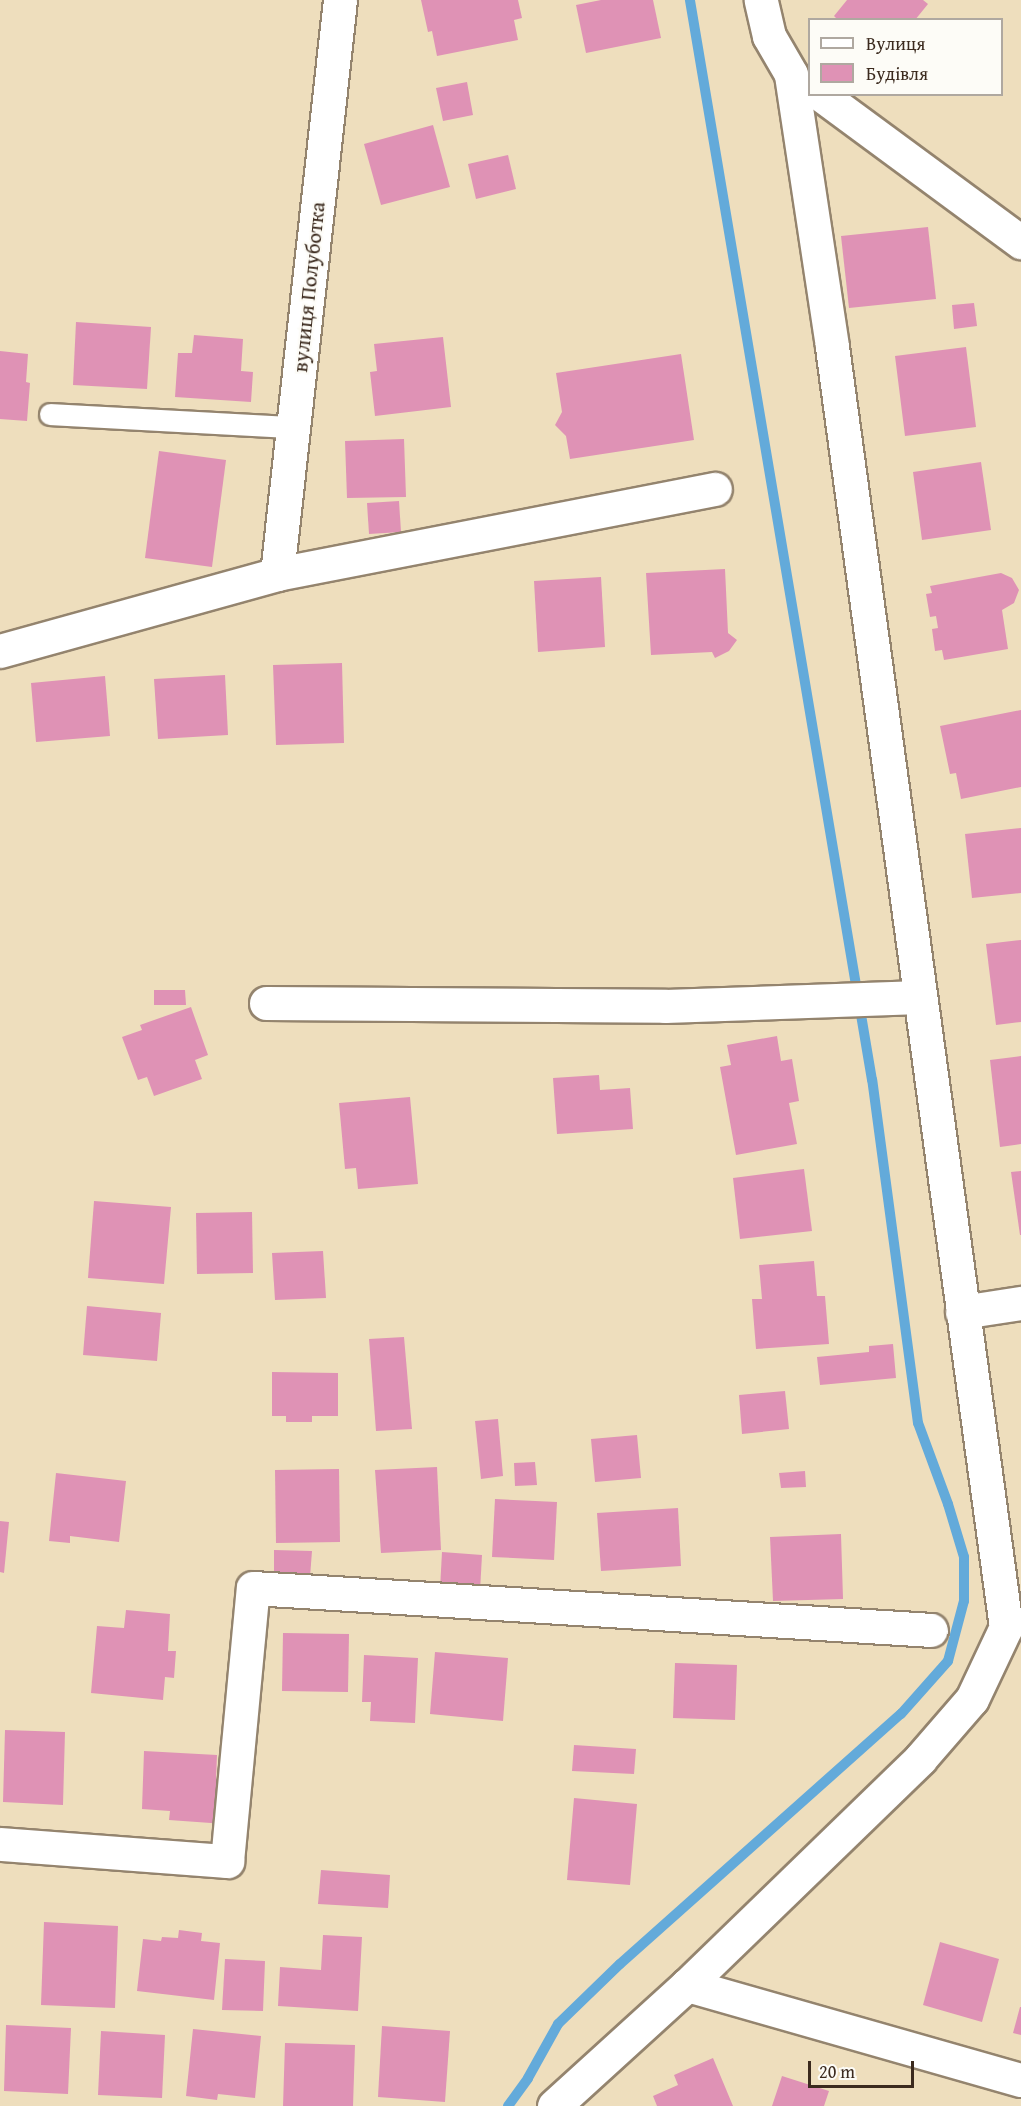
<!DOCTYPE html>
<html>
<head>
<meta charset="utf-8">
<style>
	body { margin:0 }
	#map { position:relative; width:1021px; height:2106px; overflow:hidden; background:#eedebd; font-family:"Gentium Book Plus",serif }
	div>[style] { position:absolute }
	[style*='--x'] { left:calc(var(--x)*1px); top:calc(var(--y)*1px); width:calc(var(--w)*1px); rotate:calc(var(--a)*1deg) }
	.stream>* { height:10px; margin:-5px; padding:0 5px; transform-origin:5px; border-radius:5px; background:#63aada }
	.building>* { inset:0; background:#df92b5 }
	.roads { filter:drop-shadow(2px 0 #94846e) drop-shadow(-2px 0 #94846e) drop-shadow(0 2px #94846e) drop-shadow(0 -2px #94846e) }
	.service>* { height:21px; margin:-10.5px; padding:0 10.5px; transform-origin:10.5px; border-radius:10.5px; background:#fff }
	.minor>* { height:33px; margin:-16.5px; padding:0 16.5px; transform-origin:16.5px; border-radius:16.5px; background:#fff }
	span { translate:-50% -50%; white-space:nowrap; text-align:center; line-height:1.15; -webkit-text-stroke:4.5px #fdfcf7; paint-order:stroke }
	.street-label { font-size:21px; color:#3b2a1e }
	.legend { position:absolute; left:808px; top:18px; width:195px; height:78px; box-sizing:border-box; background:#fdfcf7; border:2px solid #afa8a0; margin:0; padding:8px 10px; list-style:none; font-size:18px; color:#3b2a1e }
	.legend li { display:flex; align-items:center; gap:12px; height:30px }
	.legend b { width:30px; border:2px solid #afa8a0 }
	.scale { position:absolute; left:808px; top:2061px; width:106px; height:27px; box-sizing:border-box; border:3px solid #3b2a1e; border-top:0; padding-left:8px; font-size:18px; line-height:21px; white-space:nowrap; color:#3b2a1e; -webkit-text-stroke:4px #fdfcf7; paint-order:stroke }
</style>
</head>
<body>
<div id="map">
	<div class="stream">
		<i style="--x:508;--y:2106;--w:34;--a:-54"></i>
		<i style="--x:528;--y:2078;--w:62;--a:-60.9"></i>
		<i style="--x:558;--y:2024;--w:86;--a:-44.1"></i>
		<i style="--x:620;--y:1964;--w:376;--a:-41.7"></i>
		<i style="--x:901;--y:1714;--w:71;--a:-48.4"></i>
		<i style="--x:948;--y:1661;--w:62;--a:-75.1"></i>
		<i style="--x:964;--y:1601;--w:44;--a:-90"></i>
		<i style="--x:964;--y:1557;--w:55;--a:-106.8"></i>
		<i style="--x:948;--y:1504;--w:86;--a:-110.3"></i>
		<i style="--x:918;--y:1423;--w:346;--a:-97.6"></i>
		<i style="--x:872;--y:1080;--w:1095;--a:-99.57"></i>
	</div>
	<div class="building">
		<i style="clip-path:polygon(421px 0,518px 0,522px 18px,514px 20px,518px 40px,437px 56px,432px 31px,428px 32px)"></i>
		<i style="clip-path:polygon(601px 0,653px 0,661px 38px,586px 53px,576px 5px)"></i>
		<i style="clip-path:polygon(847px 0,923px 0,928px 4px,915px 20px,838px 20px,834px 16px)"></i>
		<i style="clip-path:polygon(467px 82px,473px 115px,443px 121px,436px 88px)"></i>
		<i style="clip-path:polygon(433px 125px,450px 187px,381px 205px,364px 144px)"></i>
		<i style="clip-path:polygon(508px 155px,516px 189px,476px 199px,468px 164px)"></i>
		<i style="clip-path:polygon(928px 227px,936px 299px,849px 308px,841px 236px)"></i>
		<i style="clip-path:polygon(974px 303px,977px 326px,954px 329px,952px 305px)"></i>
		<i style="clip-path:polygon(76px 322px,151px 327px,147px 389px,73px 385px)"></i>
		<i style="clip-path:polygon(194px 335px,243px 339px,241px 371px,253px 372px,251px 402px,175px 397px,178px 353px,192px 353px)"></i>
		<i style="clip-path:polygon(443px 337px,451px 407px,375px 416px,370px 372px,377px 371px,374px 344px)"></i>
		<i style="clip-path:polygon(966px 347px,976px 427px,905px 436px,895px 356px)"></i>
		<i style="clip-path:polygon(0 351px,28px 354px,26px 382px,30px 383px,27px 421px,0 419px)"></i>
		<i style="clip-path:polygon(681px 354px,694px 440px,570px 459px,566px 436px,555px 425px,562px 412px,556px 373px)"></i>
		<i style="clip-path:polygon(404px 439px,406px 497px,347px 498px,345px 441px)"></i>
		<i style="clip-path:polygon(159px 451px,226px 460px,212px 567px,145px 558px)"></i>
		<i style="clip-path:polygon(981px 462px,991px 530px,922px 540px,913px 472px)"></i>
		<i style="clip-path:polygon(399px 501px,401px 532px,369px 534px,367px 503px)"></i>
		<i style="clip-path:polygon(725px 569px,728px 633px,737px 640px,729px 651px,715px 658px,712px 652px,651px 655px,646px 573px)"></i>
		<i style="clip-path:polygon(1001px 573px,1012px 578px,1019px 590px,1014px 603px,1002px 610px,1008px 649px,944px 660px,942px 650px,935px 651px,932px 629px,938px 628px,936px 616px,930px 617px,926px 594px,932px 593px,930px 586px)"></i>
		<i style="clip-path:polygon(601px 577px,605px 647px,538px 652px,534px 581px)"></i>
		<i style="clip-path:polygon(342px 663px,344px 743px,276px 745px,273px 665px)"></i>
		<i style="clip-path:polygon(225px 675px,228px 735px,158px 739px,154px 679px)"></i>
		<i style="clip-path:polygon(105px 676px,110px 736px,36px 742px,31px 683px)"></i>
		<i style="clip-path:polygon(1021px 710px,1021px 787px,961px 799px,956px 773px,950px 774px,940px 726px)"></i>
		<i style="clip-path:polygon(1021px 828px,1021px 893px,972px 898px,965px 834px)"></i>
		<i style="clip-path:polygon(1021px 940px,1021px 1022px,996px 1025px,986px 944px)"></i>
		<i style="clip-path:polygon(154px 990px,185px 990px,186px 1005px,154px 1005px)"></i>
		<i style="clip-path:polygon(191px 1007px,208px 1055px,195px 1060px,202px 1079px,154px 1096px,147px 1077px,138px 1080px,122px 1037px,142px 1030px,140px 1025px)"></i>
		<i style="clip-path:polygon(777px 1036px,781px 1061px,792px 1059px,799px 1101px,789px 1103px,797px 1144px,736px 1155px,720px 1067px,731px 1065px,727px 1045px)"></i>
		<i style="clip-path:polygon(1021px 1056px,1021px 1144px,1000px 1147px,990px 1060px)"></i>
		<i style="clip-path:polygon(599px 1075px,600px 1090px,630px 1088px,633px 1129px,557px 1134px,553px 1078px)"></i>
		<i style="clip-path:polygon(410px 1097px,418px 1184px,358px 1189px,356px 1168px,345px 1169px,339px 1103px)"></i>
		<i style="clip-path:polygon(804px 1169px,812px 1231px,740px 1239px,733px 1178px)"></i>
		<i style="clip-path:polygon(1021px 1171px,1021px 1235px,1020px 1235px,1011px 1172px)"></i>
		<i style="clip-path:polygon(94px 1201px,171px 1207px,164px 1284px,88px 1278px)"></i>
		<i style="clip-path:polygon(252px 1212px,253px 1273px,197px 1274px,196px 1213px)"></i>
		<i style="clip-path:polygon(323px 1251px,326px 1298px,275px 1300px,272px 1253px)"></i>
		<i style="clip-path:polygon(814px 1261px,817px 1296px,825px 1296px,829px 1344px,756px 1349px,752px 1299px,762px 1299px,759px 1265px)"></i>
		<i style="clip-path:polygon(87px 1306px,161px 1313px,157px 1361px,83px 1355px)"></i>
		<i style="clip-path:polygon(404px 1337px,412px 1429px,376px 1431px,369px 1339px)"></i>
		<i style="clip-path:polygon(893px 1344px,896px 1378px,820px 1385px,817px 1357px,869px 1352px,869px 1346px)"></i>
		<i style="clip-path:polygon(272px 1372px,338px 1373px,338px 1416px,312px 1416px,312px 1422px,286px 1422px,286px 1416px,272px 1416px)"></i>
		<i style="clip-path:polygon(785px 1391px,789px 1429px,742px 1434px,739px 1395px)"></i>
		<i style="clip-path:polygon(498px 1419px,503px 1476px,481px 1479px,475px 1421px)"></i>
		<i style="clip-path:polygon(637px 1435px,641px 1478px,595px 1482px,591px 1439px)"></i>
		<i style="clip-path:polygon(535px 1462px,537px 1485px,515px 1486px,514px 1463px)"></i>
		<i style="clip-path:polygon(437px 1467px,441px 1550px,381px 1553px,375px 1470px)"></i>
		<i style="clip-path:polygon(339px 1469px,340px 1542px,276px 1543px,275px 1470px)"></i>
		<i style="clip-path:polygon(805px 1471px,806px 1487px,781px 1488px,779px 1473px)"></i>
		<i style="clip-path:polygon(56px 1473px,126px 1481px,119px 1542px,70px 1536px,70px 1543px,49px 1541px)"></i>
		<i style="clip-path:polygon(495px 1499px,557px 1502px,554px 1560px,492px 1557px)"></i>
		<i style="clip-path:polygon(678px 1508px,681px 1566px,601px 1571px,597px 1513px)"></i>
		<i style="clip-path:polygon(0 1521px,9px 1522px,4px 1573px,0 1572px)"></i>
		<i style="clip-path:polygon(841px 1534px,843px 1599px,773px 1601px,770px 1537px)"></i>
		<i style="clip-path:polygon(274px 1550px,312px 1551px,310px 1577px,274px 1575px)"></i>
		<i style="clip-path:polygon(442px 1552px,482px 1555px,480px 1591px,440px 1589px)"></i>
		<i style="clip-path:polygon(126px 1610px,170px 1614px,168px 1651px,176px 1651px,174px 1678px,165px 1677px,163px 1700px,91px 1693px,97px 1626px,124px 1628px)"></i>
		<i style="clip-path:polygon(283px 1633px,349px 1634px,348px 1692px,282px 1691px)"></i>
		<i style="clip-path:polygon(435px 1652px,508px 1658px,503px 1721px,430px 1714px)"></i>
		<i style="clip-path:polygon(364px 1655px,418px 1658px,415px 1723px,370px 1721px,371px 1702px,362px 1702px)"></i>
		<i style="clip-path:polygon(675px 1663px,737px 1665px,735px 1720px,673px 1718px)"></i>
		<i style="clip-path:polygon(5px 1730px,65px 1732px,63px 1805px,3px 1802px)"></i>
		<i style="clip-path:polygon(574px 1745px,636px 1749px,634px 1774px,572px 1771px)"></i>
		<i style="clip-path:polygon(144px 1751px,217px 1755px,216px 1779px,227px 1780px,225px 1824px,169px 1820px,170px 1811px,142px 1809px)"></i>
		<i style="clip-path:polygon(574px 1798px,637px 1804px,630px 1885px,567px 1880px)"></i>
		<i style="clip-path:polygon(321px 1870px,390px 1875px,388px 1908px,318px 1904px)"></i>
		<i style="clip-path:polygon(44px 1922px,118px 1926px,115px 2008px,41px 2005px)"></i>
		<i style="clip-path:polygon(179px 1930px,202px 1933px,201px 1941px,220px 1943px,214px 2000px,137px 1991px,143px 1939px,161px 1941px,162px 1937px,178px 1938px)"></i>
		<i style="clip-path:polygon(323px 1935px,362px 1937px,358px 2011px,278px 2006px,280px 1967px,321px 1970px)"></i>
		<i style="clip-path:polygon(940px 1942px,999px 1959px,982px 2022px,923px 2005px)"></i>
		<i style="clip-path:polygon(225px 1959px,265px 1961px,263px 2011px,222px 2010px)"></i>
		<i style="clip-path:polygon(1020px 2007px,1021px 2007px,1021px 2035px,1013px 2033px)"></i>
		<i style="clip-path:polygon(6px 2025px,71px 2028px,68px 2094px,4px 2091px)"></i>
		<i style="clip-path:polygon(382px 2026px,450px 2031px,445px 2102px,378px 2097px)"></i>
		<i style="clip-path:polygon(193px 2029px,261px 2036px,255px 2098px,218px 2094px,217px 2100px,186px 2096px)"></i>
		<i style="clip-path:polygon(101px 2031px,165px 2035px,162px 2098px,98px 2095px)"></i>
		<i style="clip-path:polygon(285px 2043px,355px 2045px,353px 2106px,283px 2106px)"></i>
		<i style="clip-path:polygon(713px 2058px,733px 2106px,657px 2106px,653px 2096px,678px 2085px,674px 2075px)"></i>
		<i style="clip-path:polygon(782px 2076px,829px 2091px,824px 2106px,772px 2106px)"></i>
	</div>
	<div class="roads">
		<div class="service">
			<i style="--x:50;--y:414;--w:243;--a:3.1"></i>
		</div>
		<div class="minor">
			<i style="--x:820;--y:94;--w:250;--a:36.4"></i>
			<i style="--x:277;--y:574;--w:577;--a:-83.74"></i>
			<i style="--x:0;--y:651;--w:288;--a:-15.5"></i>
			<i style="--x:277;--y:574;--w:446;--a:-11"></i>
			<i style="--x:266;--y:1003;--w:399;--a:0.4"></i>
			<i style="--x:665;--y:1006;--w:255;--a:-2"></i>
			<i style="--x:962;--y:1312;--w:60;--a:-8.7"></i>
			<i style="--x:0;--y:1844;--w:228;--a:4.3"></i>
			<i style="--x:227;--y:1861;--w:274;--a:-84.6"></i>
			<i style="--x:253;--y:1588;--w:679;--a:3.54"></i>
			<i style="--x:687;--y:1985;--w:347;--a:15.9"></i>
			<i style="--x:554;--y:2106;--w:180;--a:-42.3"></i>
			<i style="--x:687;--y:1985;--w:325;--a:-44.1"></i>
			<i style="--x:920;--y:1759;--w:79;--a:-49.1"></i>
			<i style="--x:972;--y:1699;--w:80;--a:-64.7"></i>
			<i style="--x:1006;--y:1627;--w:1293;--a:-97.74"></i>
			<i style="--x:832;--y:346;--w:275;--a:-98.6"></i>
			<i style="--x:791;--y:74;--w:44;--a:-120.1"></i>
			<i style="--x:769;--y:36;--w:37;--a:-103"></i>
		</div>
	</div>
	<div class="street-label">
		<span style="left:309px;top:287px;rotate:-84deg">вулиця Полуботка</span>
	</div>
	<ul class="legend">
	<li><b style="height:8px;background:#fff"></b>Вулиця</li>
	<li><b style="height:16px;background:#df92b5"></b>Будівля</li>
	</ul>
	<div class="scale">20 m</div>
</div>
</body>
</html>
